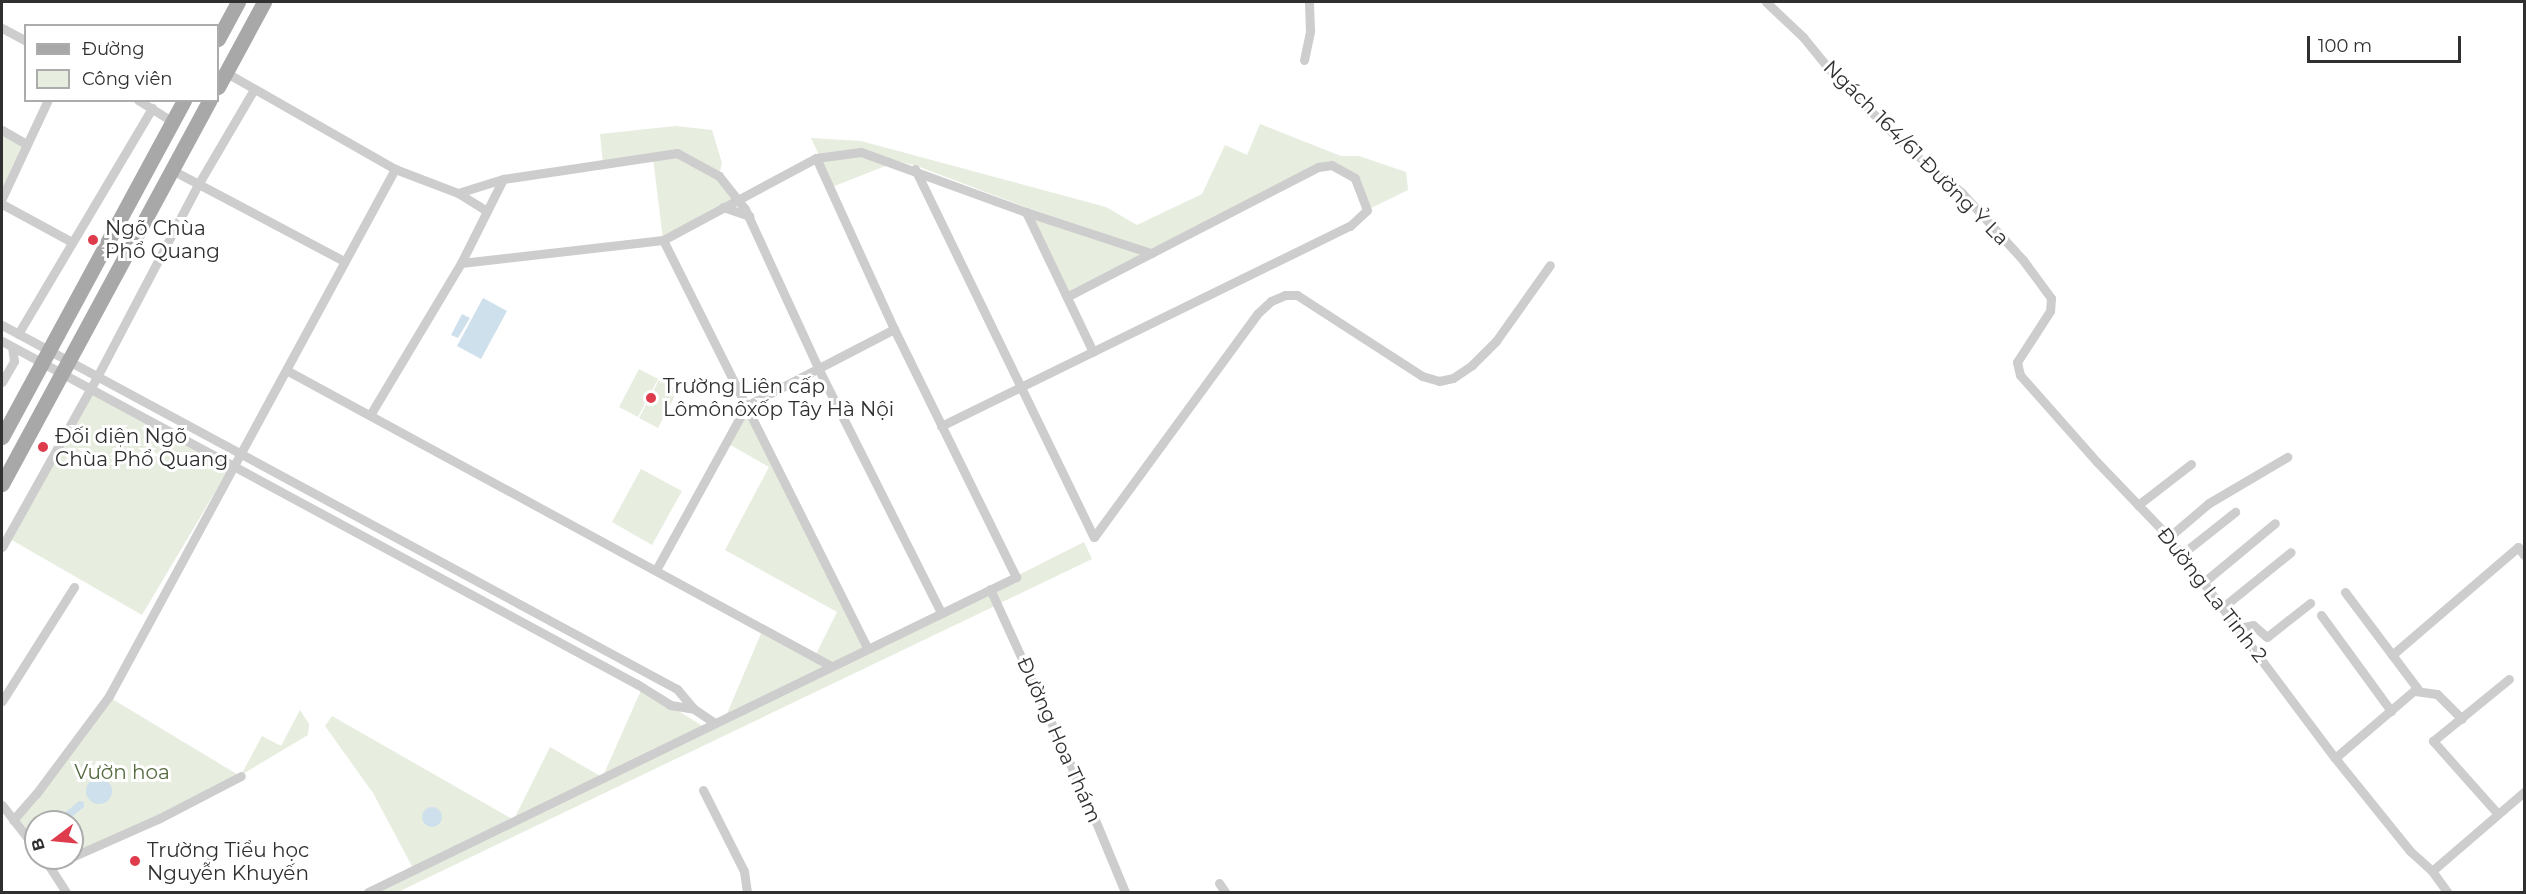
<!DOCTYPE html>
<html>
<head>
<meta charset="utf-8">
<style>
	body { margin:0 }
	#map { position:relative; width:2526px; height:894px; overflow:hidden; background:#fff; font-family:Montserrat,sans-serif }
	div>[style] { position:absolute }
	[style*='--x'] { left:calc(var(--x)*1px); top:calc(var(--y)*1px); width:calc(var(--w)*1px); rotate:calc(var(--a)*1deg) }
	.green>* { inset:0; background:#e7eddf }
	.water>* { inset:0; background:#cde0eb }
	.round { border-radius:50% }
	.street>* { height:9px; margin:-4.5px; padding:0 4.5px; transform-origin:4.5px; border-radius:4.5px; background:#cdcdcd }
	.primary>* { height:15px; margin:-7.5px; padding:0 7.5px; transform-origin:7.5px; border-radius:7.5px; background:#a8a8a8 }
	.dots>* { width:16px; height:16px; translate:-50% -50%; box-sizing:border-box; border:3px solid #fff; border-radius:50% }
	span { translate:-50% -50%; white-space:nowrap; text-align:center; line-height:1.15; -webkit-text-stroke:6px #fff; paint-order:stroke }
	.street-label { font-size:20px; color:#303030 }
	.poi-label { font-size:20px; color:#303030 }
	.left { translate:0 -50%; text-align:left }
	.park-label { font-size:20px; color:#556b3f }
	.frame { position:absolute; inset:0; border:3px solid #303030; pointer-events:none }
	.legend { position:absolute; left:24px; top:24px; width:195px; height:78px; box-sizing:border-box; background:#fff; border:2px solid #acacac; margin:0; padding:8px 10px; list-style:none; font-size:18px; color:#303030 }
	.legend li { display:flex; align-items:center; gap:12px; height:30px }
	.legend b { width:30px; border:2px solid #acacac }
	.north { position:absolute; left:24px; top:810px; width:60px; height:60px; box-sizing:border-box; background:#fff; border:2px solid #acacac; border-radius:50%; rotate:254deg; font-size:16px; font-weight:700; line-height:24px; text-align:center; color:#303030 }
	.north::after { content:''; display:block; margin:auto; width:21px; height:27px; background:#de3c4c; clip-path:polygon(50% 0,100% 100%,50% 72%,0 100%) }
	.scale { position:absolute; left:2307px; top:36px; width:154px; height:27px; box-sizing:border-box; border:3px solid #303030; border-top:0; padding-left:8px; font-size:18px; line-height:21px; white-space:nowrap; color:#303030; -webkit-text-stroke:4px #fff; paint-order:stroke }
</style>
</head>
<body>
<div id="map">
	<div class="green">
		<i style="clip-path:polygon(1260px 124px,1341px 156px,1359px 156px,1406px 172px,1408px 190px,1367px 210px,1358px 176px,1333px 161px,1151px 249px,1028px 208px,917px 166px,861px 152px,819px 155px,811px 138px,861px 141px,1106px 207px,1137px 225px,1202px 194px,1225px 145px,1247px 155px)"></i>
		<i style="clip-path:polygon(676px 126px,712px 130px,722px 163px,719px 176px,677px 153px,603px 164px,600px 134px)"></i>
		<i style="clip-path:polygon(2px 132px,24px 145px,2px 194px)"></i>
		<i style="clip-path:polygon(861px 153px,893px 163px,832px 187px,818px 159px)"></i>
		<i style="clip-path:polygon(676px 154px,718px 177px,738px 198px,663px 239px,653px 158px)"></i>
		<i style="clip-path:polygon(1027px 213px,1150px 253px,1068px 295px)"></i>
		<i style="clip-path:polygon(639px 369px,658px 379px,638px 417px,619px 407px)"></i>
		<i style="clip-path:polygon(659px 380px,678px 390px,658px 428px,639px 418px)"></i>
		<i style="clip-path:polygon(90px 393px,230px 467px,142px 615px,10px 539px)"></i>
		<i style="clip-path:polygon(746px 408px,866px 648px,832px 665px,815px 656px,837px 612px,725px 550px,769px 467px,727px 443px)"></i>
		<i style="clip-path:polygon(641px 469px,682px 491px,652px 545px,612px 522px)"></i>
		<i style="clip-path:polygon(1084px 542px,1092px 559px,998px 604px,991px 589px)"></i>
		<i style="clip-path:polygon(990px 590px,997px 605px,398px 892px,369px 892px,414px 870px,373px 793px,325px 726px,332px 716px,514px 820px)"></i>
		<i style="clip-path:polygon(763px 629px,829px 666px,726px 716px)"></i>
		<i style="clip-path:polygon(642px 688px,704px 727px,603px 776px)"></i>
		<i style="clip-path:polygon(109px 697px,240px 776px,72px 856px,72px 822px,36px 822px,36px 848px,14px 820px)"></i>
		<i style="clip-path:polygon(300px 710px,309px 724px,308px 735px,241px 775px,262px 736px,281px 746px)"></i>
		<i style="clip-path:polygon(550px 747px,602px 777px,514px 819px)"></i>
	</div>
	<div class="water">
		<i style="clip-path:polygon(483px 298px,507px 311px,481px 359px,457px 346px)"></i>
		<i style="clip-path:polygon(462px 314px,470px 318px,458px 338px,451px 335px)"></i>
		<i class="round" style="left:86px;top:778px;width:26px;height:26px"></i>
		<i style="clip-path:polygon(79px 801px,84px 802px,84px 807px,65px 822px,54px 822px)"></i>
		<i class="round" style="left:422px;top:807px;width:20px;height:20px"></i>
	</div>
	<div class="street">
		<i style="--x:1766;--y:2;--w:51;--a:43.4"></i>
		<i style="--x:1803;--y:37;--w:49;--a:50.8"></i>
		<i style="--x:1834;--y:75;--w:98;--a:44.6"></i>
		<i style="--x:1904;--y:144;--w:76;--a:40.2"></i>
		<i style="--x:1962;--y:193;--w:91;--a:47.7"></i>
		<i style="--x:2023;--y:260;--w:47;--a:53.6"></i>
		<i style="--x:2051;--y:298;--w:13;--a:94"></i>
		<i style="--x:2050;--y:311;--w:61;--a:122.9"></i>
		<i style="--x:2017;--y:362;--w:13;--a:77"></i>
		<i style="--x:2020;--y:375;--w:116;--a:48.5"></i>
		<i style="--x:2097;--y:462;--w:104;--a:46.2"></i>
		<i style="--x:2169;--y:537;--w:276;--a:53.1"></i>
		<i style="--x:2335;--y:758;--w:119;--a:51.1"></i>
		<i style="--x:2410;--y:851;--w:30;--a:42"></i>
		<i style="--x:2432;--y:871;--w:26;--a:54"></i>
		<i style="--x:2;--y:28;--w:27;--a:28"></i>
		<i style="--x:1304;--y:60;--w:30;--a:-78"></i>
		<i style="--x:1310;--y:31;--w:29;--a:-92"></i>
		<i style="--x:225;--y:72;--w:196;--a:29.7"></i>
		<i style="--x:395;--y:169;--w:67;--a:20.9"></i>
		<i style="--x:458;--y:193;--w:47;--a:-17.3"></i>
		<i style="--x:503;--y:179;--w:176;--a:-8.5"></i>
		<i style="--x:677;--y:153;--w:48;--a:28.7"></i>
		<i style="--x:719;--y:176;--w:42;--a:51.8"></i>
		<i style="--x:745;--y:209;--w:175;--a:65.3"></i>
		<i style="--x:818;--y:368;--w:274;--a:63.3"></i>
		<i style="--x:138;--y:100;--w:40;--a:32"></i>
		<i style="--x:2;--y:130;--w:28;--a:30"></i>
		<i style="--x:816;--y:158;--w:45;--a:-7.6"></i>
		<i style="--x:861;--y:152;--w:176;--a:20"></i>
		<i style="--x:1026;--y:212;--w:155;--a:64.4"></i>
		<i style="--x:915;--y:169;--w:409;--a:64.1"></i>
		<i style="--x:1094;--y:537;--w:276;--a:-53.8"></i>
		<i style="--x:1257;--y:314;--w:19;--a:-43"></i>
		<i style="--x:1271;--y:301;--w:15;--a:-23"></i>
		<i style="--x:1285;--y:295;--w:12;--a:0"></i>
		<i style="--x:1297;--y:295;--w:149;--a:32.9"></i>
		<i style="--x:1422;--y:376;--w:18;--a:16"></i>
		<i style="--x:1439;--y:381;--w:14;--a:-12"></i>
		<i style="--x:1453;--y:378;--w:23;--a:-34"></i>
		<i style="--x:1472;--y:365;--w:34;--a:-45"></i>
		<i style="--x:1496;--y:341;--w:93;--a:-54.6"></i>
		<i style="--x:172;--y:170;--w:195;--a:27.9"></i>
		<i style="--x:458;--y:193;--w:34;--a:32"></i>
		<i style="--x:2;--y:198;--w:108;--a:-64.9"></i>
		<i style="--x:2;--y:204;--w:80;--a:28.5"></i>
		<i style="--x:723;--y:207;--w:28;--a:19"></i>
		<i style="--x:1026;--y:212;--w:132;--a:18.2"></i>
		<i style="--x:663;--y:240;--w:456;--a:63.4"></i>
		<i style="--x:461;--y:263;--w:94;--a:-63.4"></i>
		<i style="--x:2;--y:325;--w:767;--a:28.34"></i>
		<i style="--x:677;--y:689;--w:26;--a:50"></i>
		<i style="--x:694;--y:709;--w:25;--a:34"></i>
		<i style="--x:18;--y:334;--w:263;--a:-59.3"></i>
		<i style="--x:2;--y:341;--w:722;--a:28.38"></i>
		<i style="--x:637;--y:684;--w:39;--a:32"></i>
		<i style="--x:670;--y:705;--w:24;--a:9"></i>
		<i style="--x:288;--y:371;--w:618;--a:28.51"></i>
		<i style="--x:2;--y:382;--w:24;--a:-60"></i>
		<i style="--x:14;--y:361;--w:14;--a:-98"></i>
		<i style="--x:941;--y:426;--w:455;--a:-26.1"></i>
		<i style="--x:1350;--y:226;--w:23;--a:-43"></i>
		<i style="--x:1367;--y:210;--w:34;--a:-111"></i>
		<i style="--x:1355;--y:178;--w:26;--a:-151"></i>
		<i style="--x:1332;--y:165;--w:14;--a:172"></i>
		<i style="--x:1318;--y:167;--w:281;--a:152.7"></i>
		<i style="--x:2138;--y:505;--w:67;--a:-37.7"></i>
		<i style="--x:2169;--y:537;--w:52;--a:-40.4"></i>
		<i style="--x:2209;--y:503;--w:91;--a:-30.5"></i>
		<i style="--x:2;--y:547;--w:197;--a:-60.8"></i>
		<i style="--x:98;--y:375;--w:217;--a:-62.3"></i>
		<i style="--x:199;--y:183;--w:107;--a:-59.6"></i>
		<i style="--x:2182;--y:554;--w:68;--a:-38.4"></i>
		<i style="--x:656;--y:570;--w:187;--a:-61.2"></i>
		<i style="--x:746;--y:406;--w:167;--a:-27.5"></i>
		<i style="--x:2204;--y:582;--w:92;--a:-39.7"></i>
		<i style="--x:990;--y:589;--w:243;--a:65.4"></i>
		<i style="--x:1091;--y:810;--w:89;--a:67.5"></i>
		<i style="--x:2223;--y:607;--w:87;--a:-39"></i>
		<i style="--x:2321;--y:615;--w:119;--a:53.9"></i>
		<i style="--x:2239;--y:628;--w:14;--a:-12"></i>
		<i style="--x:2253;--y:625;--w:18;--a:41"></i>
		<i style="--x:2267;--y:637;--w:55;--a:-38.3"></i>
		<i style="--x:2392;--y:655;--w:166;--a:-40.6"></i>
		<i style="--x:2518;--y:547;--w:10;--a:53"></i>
		<i style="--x:2415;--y:691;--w:22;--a:8"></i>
		<i style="--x:2437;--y:694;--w:35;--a:45"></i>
		<i style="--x:2;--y:701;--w:135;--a:-57.7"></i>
		<i style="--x:2335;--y:758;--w:108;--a:-40.5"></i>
		<i style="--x:2417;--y:688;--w:120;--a:-126.9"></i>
		<i style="--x:703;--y:790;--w:91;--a:63.2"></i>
		<i style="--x:744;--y:871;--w:21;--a:82"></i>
		<i style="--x:2;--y:805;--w:56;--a:52.3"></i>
		<i style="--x:2498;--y:814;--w:98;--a:-131.7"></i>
		<i style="--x:2433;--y:741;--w:98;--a:-39.2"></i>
		<i style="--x:13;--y:820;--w:35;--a:-49"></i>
		<i style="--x:36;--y:794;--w:122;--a:-53.3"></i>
		<i style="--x:109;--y:696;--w:600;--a:-61.51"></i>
		<i style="--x:72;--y:857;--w:96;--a:-23.9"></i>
		<i style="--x:160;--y:818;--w:91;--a:-27.4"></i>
		<i style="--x:44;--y:858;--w:40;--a:57.1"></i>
		<i style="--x:51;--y:867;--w:21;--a:-25"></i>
		<i style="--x:2432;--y:871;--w:121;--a:-40.7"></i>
		<i style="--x:1219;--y:883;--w:11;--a:56"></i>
		<i style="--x:368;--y:892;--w:721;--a:-25.92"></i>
		<i style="--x:1016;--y:577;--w:276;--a:-116.2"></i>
		<i style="--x:894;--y:329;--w:188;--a:-114.5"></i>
		<i style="--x:816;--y:158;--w:174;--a:151.8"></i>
		<i style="--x:663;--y:240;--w:203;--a:173.5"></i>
		<i style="--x:461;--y:263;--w:177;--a:120.9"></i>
	</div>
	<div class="primary">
		<i style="--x:218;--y:39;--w:42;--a:-61.6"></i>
		<i style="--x:218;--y:87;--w:97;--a:-61.6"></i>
		<i style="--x:2;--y:437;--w:383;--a:-61.6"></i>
		<i style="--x:2;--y:484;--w:437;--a:-61.6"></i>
	</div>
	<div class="dots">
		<i style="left:93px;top:240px;background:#de3c4c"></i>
		<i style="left:651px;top:398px;background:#de3c4c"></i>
		<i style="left:43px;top:447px;background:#de3c4c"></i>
		<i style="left:135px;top:861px;background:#de3c4c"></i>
	</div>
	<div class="street-label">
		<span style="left:1916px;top:153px;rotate:45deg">Ngách 164/61 Đường Ỷ La</span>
		<span style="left:2212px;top:595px;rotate:52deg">Đường La Tinh 2</span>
		<span style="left:1059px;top:740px;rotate:66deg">Đường Hoa Thám</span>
	</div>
	<div class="poi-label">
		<span class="left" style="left:105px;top:240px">Ngõ Chùa<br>Phổ Quang</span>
		<span class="left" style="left:663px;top:398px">Trường Liên cấp<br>Lômônôxốp Tây Hà Nội</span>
		<span class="left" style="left:55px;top:448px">Đối diện Ngõ<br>Chùa Phổ Quang</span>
		<span class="left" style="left:147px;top:862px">Trường Tiểu học<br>Nguyễn Khuyến</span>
	</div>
	<div class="park-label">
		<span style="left:122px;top:772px">Vườn hoa</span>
	</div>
	<div class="frame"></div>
	<ul class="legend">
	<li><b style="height:8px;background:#a8a8a8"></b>Đường</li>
	<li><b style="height:16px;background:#e7eddf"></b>Công viên</li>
	</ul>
	<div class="north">B</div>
	<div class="scale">100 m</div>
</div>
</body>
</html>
